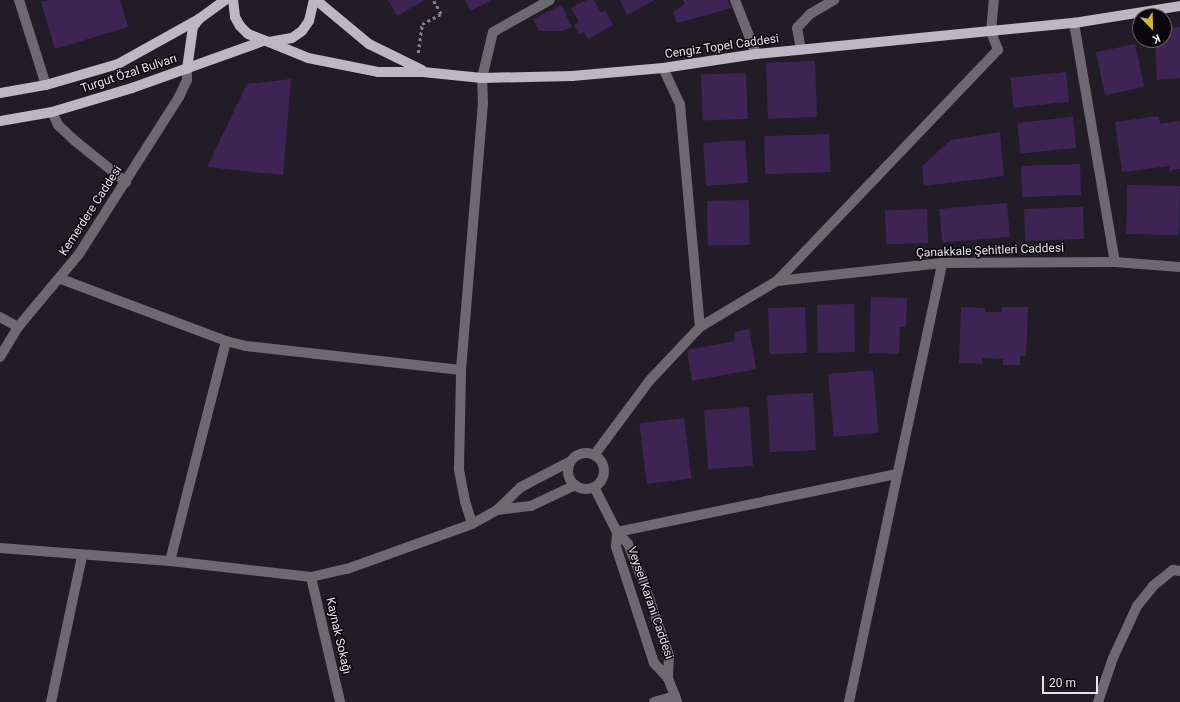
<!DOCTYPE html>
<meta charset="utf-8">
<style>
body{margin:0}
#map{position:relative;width:1180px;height:702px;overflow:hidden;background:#211c26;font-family:Roboto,sans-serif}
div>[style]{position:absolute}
.building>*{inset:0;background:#3e2454;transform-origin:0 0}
.path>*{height:2.5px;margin-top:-1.25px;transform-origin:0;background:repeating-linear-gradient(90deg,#88848c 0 3px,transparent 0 6px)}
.minor>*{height:10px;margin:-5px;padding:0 5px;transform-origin:5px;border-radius:5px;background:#6c6a6f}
.minor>.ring{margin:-5px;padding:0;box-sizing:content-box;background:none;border:10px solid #6c6a6f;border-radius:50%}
.major>*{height:10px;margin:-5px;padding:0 5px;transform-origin:5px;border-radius:5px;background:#bcb7c2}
span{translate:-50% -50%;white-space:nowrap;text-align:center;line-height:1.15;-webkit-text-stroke:3px #09070c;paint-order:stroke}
.street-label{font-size:12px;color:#e7e4eb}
.north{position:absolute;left:1132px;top:8px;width:40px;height:40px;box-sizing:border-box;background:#09070c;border:1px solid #625f65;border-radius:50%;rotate:157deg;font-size:11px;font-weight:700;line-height:16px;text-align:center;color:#e7e4eb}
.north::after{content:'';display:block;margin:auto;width:14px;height:18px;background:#d2b736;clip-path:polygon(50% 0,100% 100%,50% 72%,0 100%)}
.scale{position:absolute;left:1042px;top:676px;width:56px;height:18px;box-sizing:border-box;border:2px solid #e7e4eb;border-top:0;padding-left:5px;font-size:12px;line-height:14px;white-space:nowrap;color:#e7e4eb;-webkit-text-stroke:3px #09070c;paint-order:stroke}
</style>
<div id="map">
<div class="building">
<div style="clip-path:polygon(48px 0,120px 0,128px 27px,55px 49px,41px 2px)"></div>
<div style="clip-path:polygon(388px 0,424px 0,397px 16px)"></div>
<div style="clip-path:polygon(465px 0,491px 0,471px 11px)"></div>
<div style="clip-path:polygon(587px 0,594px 0,601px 13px,605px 10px,613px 25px,588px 39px,584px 32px,579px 35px,574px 25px,579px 22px,571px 8px)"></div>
<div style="clip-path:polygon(620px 0,655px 0,627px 15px)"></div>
<div style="clip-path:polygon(683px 0,727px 0,732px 8px,677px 23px,673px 12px,685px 4px)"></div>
<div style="clip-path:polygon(561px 5px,572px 27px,562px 31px,539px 31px,533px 19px)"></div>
<div style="clip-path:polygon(1180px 27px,1180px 78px,1157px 80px,1155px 40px,1164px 40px,1164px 28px)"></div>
<div style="left:1135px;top:44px;width:44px;height:40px;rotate:78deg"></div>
<div style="left:815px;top:61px;width:56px;height:49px;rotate:88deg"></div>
<div style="left:1066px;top:72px;width:30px;height:56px;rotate:84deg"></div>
<div style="left:746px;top:73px;width:46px;height:45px;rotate:88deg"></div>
<div style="clip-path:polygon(291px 79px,283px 175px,207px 167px,247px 84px)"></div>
<div style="clip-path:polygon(1159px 116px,1160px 124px,1180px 121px,1180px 169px,1169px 171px,1169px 166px,1122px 172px,1115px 122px)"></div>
<div style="left:1073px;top:117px;width:31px;height:56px;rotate:84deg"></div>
<div style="clip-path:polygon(1000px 132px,1004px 176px,924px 186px,922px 166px,951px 140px)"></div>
<div style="left:829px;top:134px;width:38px;height:65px;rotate:88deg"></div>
<div style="left:745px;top:140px;width:43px;height:42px;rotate:86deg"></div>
<div style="left:1080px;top:164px;width:31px;height:59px;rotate:88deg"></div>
<div style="left:1127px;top:185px;width:53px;height:49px;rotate:1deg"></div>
<div style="left:749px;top:200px;width:45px;height:42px;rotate:89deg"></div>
<div style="left:1007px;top:203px;width:34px;height:68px;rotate:85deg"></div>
<div style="left:1083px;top:207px;width:32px;height:59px;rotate:88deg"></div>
<div style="left:927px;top:209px;width:34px;height:42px;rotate:88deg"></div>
<div style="clip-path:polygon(871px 297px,907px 298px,906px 327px,900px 327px,899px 354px,869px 353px)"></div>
<div style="left:854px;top:304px;width:48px;height:37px;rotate:89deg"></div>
<div style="left:805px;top:307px;width:46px;height:37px;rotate:88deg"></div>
<div style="clip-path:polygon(961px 307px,985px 308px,985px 312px,1002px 312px,1002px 307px,1028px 307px,1026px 356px,1020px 356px,1020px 365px,1003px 365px,1003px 359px,982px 358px,982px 364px,959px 363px)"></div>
<div style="clip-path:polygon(749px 329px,756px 369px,692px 381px,687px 350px,735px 341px,734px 332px)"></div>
<div style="left:873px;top:370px;width:63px;height:45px;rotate:85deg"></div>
<div style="left:813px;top:393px;width:57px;height:46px;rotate:87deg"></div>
<div style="left:749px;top:407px;width:59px;height:45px;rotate:86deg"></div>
<div style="left:684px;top:418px;width:61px;height:45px;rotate:83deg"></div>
</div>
<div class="path">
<div style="left:418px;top:53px;width:29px;rotate:-82deg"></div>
<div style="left:422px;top:24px;width:21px;rotate:-28deg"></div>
<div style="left:441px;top:14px;width:16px;rotate:-120deg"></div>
</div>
<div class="minor">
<div style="left:19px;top:0;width:89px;rotate:72.4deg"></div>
<div style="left:735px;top:0;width:58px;rotate:68.7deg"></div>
<div style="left:1074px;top:23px;width:242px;rotate:80.3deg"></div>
<div style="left:801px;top:50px;width:22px;rotate:-100deg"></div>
<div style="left:797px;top:28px;width:19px;rotate:-47deg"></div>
<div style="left:810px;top:14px;width:28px;rotate:-30deg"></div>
<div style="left:663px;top:68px;width:40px;rotate:65deg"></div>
<div style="left:680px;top:104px;width:224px;rotate:84.9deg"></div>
<div style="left:52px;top:112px;width:14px;rotate:65deg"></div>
<div style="left:58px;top:125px;width:22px;rotate:43deg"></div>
<div style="left:74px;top:140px;width:67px;rotate:38.9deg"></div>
<div style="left:61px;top:279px;width:176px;rotate:20.6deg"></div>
<div style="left:226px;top:341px;width:21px;rotate:14deg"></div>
<div style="left:246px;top:346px;width:216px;rotate:6.4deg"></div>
<div style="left:777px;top:281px;width:166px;rotate:-6.2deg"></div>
<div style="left:942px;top:263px;width:173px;rotate:-0.3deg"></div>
<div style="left:1115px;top:262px;width:65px;rotate:4.4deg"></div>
<div style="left:0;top:317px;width:21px;rotate:29deg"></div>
<div style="left:0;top:357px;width:35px;rotate:-59deg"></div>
<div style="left:18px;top:327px;width:95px;rotate:-50.1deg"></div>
<div style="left:79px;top:254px;width:186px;rotate:-57.5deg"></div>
<div style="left:179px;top:97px;width:19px;rotate:-65deg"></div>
<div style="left:187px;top:80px;width:11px;rotate:-90deg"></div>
<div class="ring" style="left:568px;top:453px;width:26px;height:26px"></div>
<div style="left:595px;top:454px;width:92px;rotate:-53.4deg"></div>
<div style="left:650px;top:380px;width:73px;rotate:-46.7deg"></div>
<div style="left:700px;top:327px;width:90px;rotate:-30.9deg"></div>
<div style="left:777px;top:281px;width:320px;rotate:-46.3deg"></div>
<div style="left:998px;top:50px;width:19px;rotate:-111deg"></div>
<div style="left:991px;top:32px;width:32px;rotate:-85deg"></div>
<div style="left:594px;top:487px;width:51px;rotate:62.9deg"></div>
<div style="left:617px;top:532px;width:16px;rotate:47deg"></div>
<div style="left:628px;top:544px;width:37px;rotate:68deg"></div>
<div style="left:642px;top:578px;width:83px;rotate:70.9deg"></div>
<div style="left:669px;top:656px;width:22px;rotate:93deg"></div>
<div style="left:668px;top:678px;width:21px;rotate:-133deg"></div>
<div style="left:654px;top:663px;width:122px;rotate:-108.1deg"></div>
<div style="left:616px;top:547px;width:15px;rotate:-86deg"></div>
<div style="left:497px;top:510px;width:34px;rotate:-7deg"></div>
<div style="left:531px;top:506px;width:49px;rotate:-25.5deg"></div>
<div style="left:472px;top:524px;width:24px;rotate:-107deg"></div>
<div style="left:465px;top:501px;width:33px;rotate:-101deg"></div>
<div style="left:459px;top:469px;width:99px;rotate:-88.8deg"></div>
<div style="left:461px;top:370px;width:267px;rotate:-85.3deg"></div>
<div style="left:483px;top:104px;width:26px;rotate:-92deg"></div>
<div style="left:482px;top:78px;width:47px;rotate:-76.6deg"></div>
<div style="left:493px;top:32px;width:65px;rotate:-29.3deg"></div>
<div style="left:617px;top:532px;width:285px;rotate:-11.7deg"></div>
<div style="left:0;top:548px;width:170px;rotate:4.4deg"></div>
<div style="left:170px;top:561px;width:142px;rotate:6.5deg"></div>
<div style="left:311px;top:577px;width:37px;rotate:-13deg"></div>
<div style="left:347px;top:569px;width:133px;rotate:-19.8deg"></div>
<div style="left:472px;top:524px;width:29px;rotate:-29deg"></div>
<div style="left:497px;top:510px;width:33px;rotate:-44deg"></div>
<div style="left:521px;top:487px;width:56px;rotate:-27.5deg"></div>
<div style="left:170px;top:561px;width:227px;rotate:-75.7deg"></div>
<div style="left:311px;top:577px;width:128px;rotate:76.9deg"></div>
<div style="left:668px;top:678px;width:26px;rotate:69deg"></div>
<div style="left:51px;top:702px;width:149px;rotate:-78deg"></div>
<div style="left:654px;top:702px;width:22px;rotate:-16deg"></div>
<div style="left:849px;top:702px;width:449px;rotate:-78deg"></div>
<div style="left:1098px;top:702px;width:46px;rotate:-71.2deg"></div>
<div style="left:1113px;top:658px;width:57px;rotate:-65.2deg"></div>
<div style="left:1137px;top:606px;width:26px;rotate:-51deg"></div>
<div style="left:1153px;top:586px;width:26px;rotate:-39deg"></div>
<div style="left:1173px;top:570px;width:7px;rotate:8deg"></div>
</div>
<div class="major">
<div style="left:233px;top:0;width:17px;rotate:83deg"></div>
<div style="left:235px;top:17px;width:10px;rotate:61deg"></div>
<div style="left:240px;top:26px;width:11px;rotate:45deg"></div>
<div style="left:248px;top:34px;width:22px;rotate:21deg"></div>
<div style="left:269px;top:42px;width:23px;rotate:-10deg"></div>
<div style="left:292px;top:38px;width:12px;rotate:-35deg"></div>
<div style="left:302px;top:31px;width:12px;rotate:-55deg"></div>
<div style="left:309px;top:21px;width:22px;rotate:-77deg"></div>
<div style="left:316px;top:0;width:69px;rotate:39.7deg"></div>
<div style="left:369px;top:44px;width:59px;rotate:26.1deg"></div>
<div style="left:269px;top:42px;width:42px;rotate:22.3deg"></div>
<div style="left:308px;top:58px;width:71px;rotate:11.3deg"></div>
<div style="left:378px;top:72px;width:45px"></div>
<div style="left:423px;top:72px;width:59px;rotate:5.8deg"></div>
<div style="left:482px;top:78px;width:90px;rotate:-1.3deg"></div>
<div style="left:572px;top:76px;width:91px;rotate:-5deg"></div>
<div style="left:663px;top:68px;width:94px;rotate:-8.6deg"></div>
<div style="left:756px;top:54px;width:320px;rotate:-5.6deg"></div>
<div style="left:1074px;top:23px;width:107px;rotate:-9.1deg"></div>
<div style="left:187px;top:69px;width:42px;rotate:-81.9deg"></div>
<div style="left:193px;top:27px;width:10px;rotate:-53deg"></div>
<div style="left:199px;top:19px;width:32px;rotate:-36deg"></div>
<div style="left:0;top:93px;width:47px;rotate:-9.9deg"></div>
<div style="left:46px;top:85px;width:75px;rotate:-16.3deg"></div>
<div style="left:118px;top:64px;width:93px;rotate:-29.1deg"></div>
<div style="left:0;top:121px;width:53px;rotate:-9.8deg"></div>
<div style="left:52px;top:112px;width:84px;rotate:-16.7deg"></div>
<div style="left:132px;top:88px;width:139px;rotate:-19.7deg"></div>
</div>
<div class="street-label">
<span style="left:722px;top:47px;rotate:-8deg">Cengiz Topel Caddesi</span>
<span style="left:129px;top:74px;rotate:-18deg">Turgut Özal Bulvarı</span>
<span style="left:91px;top:211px;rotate:-57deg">Kemerdere Caddesi</span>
<span style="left:990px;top:251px;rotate:-2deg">Çanakkale Şehitleri Caddesi</span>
<span style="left:650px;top:603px;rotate:71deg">Veysel Karani Caddesi</span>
<span style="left:338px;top:636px;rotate:77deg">Kaynak Sokağı</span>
</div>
<div class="north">K</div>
<div class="scale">20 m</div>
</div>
